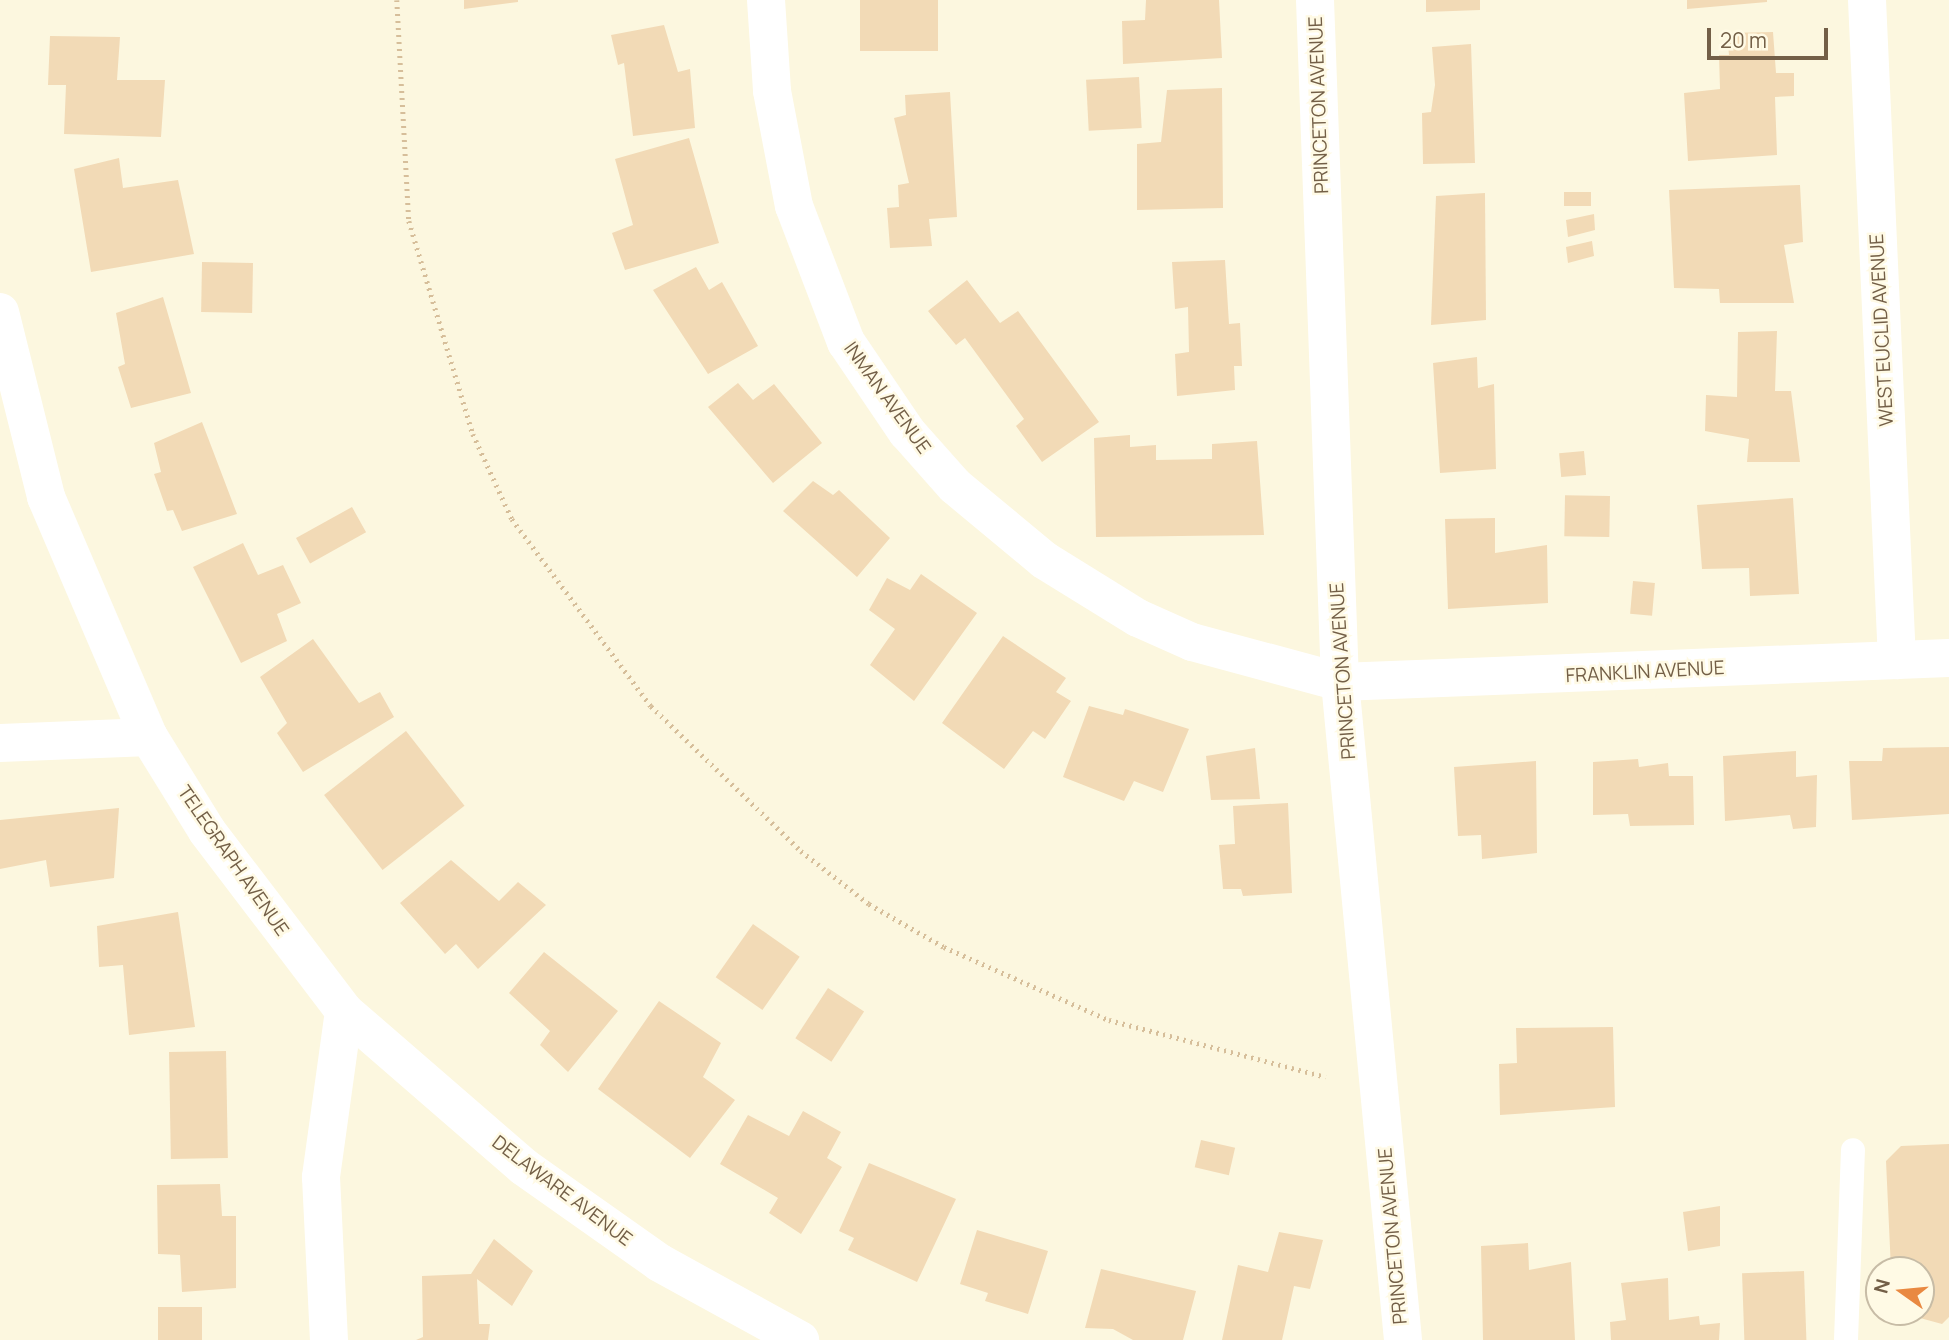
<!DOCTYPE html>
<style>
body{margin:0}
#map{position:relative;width:1949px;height:1340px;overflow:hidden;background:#fcf7df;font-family:Manrope,sans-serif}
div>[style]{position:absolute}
.building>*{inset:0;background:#f2dab6;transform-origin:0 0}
.path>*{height:4.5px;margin-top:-2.25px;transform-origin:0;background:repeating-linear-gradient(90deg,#d6be9a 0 2px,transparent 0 7px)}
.lane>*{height:24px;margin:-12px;padding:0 12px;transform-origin:12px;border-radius:12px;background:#fff}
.street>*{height:38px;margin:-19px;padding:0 19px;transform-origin:19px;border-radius:19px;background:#fff}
span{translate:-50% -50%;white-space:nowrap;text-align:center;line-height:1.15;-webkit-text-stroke:5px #fffae5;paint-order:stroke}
.street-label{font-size:19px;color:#735f47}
.north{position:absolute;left:1865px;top:1256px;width:70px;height:70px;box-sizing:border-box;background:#fffae5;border:2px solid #c7bca6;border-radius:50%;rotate:285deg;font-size:19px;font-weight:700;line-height:28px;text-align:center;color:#735f47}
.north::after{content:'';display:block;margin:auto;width:24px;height:32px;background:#e98941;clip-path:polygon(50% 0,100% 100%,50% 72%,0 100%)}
.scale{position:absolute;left:1707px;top:28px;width:121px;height:32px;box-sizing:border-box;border:4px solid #735f47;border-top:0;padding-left:9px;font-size:21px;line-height:24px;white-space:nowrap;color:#735f47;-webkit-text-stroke:5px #fffae5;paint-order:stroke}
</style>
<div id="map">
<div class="building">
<div style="clip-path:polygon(464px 0,518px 0,518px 2px,464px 9px)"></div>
<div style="left:860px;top:0;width:78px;height:51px"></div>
<div style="clip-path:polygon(1146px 0,1219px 0,1222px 58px,1123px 64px,1122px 21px,1145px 20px)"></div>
<div style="clip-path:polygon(1426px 0,1480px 0,1480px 10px,1426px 12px)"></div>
<div style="clip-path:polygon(1687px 0,1767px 0,1767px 2px,1687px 9px)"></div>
<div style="clip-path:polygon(664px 25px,678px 72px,690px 69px,695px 128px,633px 136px,624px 63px,618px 65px,611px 35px)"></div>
<div style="clip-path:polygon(1773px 32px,1776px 73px,1794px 73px,1794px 96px,1775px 97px,1777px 155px,1688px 161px,1684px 93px,1720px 89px,1719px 55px,1729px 55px,1727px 33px)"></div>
<div style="clip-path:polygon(50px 36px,120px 37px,117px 80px,165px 80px,161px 137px,64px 134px,66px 85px,48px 85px)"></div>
<div style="clip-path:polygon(1471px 44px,1475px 163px,1423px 164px,1422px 113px,1431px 112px,1435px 85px,1432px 47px)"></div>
<div style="left:1139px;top:77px;width:51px;height:53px;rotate:87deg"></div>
<div style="clip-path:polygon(1222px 88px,1223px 208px,1137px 210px,1137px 144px,1161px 142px,1167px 90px)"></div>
<div style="clip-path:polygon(950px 92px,957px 217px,929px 219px,932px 246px,890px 248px,887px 208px,899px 207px,898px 185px,909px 183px,894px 118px,906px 115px,905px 95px)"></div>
<div style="clip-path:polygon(689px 138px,719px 243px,625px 270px,612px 233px,633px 225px,615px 159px)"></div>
<div style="clip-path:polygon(119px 158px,123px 188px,178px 180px,194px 254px,91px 272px,74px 169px)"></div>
<div style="clip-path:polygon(1800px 185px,1803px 242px,1784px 245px,1794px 303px,1720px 303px,1719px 289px,1674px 288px,1669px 190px)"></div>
<div style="left:1591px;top:192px;width:14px;height:27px;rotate:90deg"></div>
<div style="clip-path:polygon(1485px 193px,1486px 320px,1431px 325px,1436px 196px)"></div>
<div style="clip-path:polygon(1594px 214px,1595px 230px,1568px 237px,1566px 220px)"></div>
<div style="clip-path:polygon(1592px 241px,1594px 256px,1568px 263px,1566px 247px)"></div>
<div style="clip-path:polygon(1225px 260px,1229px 324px,1240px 323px,1242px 366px,1234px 366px,1235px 390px,1177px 396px,1175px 354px,1189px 352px,1188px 307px,1175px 309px,1172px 262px)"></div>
<div style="left:253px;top:263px;width:50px;height:51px;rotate:91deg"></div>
<div style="clip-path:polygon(696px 267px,709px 290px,722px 282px,758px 346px,708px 374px,653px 290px)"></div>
<div style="clip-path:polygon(967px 280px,1000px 323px,1018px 311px,1099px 422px,1042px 462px,1016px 426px,1024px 419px,965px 338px,956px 345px,928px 311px)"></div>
<div style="clip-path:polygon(163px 297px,191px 393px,131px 408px,118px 367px,125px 364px,116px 313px)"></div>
<div style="clip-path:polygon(1777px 331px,1775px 391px,1791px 391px,1800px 462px,1747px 462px,1749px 439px,1705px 431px,1706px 395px,1737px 397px,1738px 332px)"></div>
<div style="clip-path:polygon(1477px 357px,1478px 388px,1494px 384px,1496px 469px,1440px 473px,1433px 363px)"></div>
<div style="clip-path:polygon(738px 383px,753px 400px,774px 384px,822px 443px,773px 483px,708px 407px)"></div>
<div style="clip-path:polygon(202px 422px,237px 514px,182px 531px,173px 510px,167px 511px,154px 474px,161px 472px,154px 443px)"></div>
<div style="clip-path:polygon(1130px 435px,1130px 447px,1156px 445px,1156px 460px,1212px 459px,1212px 444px,1257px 441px,1264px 535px,1096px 537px,1094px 438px)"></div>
<div style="left:1584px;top:451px;width:24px;height:25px;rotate:85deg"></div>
<div style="clip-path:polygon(813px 481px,833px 495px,839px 490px,890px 538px,857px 577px,783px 511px)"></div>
<div style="left:1610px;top:496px;width:41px;height:45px;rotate:91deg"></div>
<div style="clip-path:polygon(1793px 498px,1799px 594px,1750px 596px,1749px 568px,1702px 569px,1697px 505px)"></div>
<div style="left:352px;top:507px;width:29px;height:64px;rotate:61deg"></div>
<div style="clip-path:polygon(1495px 518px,1495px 553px,1547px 545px,1548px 603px,1448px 609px,1445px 519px)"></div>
<div style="clip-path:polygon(243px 543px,258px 575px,283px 565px,301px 603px,277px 614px,287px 641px,241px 663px,193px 567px)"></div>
<div style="clip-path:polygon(921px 574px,977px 613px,914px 701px,870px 665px,895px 629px,869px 610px,887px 578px,910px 590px)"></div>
<div style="left:1633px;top:581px;width:22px;height:33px;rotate:5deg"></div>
<div style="clip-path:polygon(1003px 636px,1066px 678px,1056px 692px,1071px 701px,1045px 739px,1033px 731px,1004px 769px,942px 723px)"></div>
<div style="clip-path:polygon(313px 639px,359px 703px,380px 692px,394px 717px,303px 772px,277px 733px,287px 723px,260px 677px)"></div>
<div style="clip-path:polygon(1089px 706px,1123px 715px,1125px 709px,1189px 729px,1163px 792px,1134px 781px,1124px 801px,1063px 777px)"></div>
<div style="left:406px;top:731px;width:95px;height:104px;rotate:52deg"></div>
<div style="clip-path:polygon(1949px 747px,1949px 814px,1852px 820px,1849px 761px,1882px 761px,1883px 748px)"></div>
<div style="clip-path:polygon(1255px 748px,1260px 799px,1211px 800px,1206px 756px)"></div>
<div style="clip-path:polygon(1796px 751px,1796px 777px,1817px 775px,1816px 827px,1793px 829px,1790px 815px,1725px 821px,1723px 756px)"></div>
<div style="clip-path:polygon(1638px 759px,1639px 767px,1668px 763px,1669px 776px,1693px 776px,1694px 825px,1630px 826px,1628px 814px,1593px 815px,1593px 762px)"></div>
<div style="clip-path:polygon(1536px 761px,1537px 853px,1482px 859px,1481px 835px,1458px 836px,1454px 767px)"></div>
<div style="clip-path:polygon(1288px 803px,1292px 893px,1243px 896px,1241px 889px,1223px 889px,1219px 845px,1235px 844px,1233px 806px)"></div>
<div style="clip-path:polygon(119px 808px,114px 878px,50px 887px,46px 860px,0 869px,0 820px)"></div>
<div style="clip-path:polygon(451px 860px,499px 901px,518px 882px,546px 905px,478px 969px,456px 944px,445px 954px,400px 903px)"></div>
<div style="clip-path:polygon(178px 912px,195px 1027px,129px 1035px,123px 965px,99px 967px,97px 926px)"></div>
<div style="left:753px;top:924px;width:57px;height:65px;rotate:35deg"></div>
<div style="clip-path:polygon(544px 952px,618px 1011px,568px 1072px,540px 1045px,550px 1031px,509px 993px)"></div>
<div style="left:828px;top:988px;width:43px;height:60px;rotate:33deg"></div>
<div style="clip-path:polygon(659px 1001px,721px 1043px,703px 1077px,735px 1100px,690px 1158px,598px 1089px)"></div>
<div style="clip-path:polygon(1613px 1027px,1615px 1107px,1500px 1115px,1499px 1064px,1517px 1063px,1516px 1028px)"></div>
<div style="left:226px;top:1051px;width:107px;height:57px;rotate:89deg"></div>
<div style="clip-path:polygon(803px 1111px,841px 1132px,827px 1158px,842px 1167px,801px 1234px,769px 1213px,778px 1198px,720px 1164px,748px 1115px,789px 1136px)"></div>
<div style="left:1201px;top:1140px;width:35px;height:28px;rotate:13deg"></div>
<div style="clip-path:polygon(1949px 1144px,1949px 1317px,1942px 1324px,1920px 1318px,1890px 1322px,1890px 1312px,1921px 1312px,1921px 1270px,1891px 1270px,1886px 1161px,1901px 1146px)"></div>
<div style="clip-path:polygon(869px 1163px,956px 1199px,917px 1282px,848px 1250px,854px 1238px,839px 1231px)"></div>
<div style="clip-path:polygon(220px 1184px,222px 1216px,236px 1216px,236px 1288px,182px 1292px,180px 1255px,158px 1254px,157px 1185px)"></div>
<div style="clip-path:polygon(1720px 1206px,1720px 1246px,1688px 1251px,1683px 1212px)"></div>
<div style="clip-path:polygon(977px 1230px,1048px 1251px,1028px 1314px,985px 1301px,988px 1293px,960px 1284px)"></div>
<div style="clip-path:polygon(1279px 1232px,1323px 1240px,1310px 1289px,1294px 1286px,1282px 1340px,1222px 1340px,1238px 1265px,1268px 1272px)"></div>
<div style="clip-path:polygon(494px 1239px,533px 1271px,512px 1306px,477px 1279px,479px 1324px,490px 1324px,488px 1340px,416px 1340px,423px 1337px,422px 1276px,471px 1274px)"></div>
<div style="clip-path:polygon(1528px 1243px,1529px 1270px,1571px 1262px,1575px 1340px,1483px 1340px,1481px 1246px)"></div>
<div style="clip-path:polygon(1101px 1269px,1196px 1291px,1183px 1340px,1133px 1340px,1113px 1329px,1085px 1328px)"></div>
<div style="left:1804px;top:1271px;width:69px;height:62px;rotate:88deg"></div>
<div style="clip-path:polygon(1668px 1278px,1669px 1320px,1699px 1316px,1700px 1325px,1720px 1323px,1719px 1340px,1611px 1340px,1610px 1322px,1626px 1320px,1621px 1283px)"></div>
<div style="left:202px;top:1307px;width:33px;height:44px;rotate:90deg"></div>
</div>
<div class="path">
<div style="left:397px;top:0;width:221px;rotate:86.9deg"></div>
<div style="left:409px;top:221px;width:222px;rotate:73.3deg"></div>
<div style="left:473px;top:434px;width:94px;rotate:65.4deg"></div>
<div style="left:512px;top:519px;width:233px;rotate:53.4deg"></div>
<div style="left:651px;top:706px;width:209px;rotate:44deg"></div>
<div style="left:801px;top:851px;width:86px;rotate:37.9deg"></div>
<div style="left:869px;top:904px;width:86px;rotate:29.8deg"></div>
<div style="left:944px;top:947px;width:180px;rotate:23.9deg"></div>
<div style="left:1109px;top:1020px;width:224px;rotate:14.7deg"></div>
</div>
<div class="lane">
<div style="left:1846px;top:1340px;width:190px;rotate:-87.9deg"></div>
</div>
<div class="street">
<div style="left:766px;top:0;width:91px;rotate:86.2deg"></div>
<div style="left:772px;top:91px;width:117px;rotate:79.2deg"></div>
<div style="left:794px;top:206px;width:146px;rotate:69.1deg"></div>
<div style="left:846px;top:342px;width:109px;rotate:55.9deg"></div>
<div style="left:907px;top:432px;width:72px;rotate:48.4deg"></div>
<div style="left:955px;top:486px;width:116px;rotate:39.7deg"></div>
<div style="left:1044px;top:560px;width:110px;rotate:31.7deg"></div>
<div style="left:1138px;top:618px;width:59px;rotate:24deg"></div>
<div style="left:1192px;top:642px;width:153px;rotate:15.1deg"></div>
<div style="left:1340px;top:682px;width:609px;rotate:-2.26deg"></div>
<div style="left:1315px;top:0;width:682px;rotate:87.9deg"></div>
<div style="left:1340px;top:682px;width:661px;rotate:84.53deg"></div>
<div style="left:1867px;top:0;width:661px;rotate:87.4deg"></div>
<div style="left:0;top:312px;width:191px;rotate:76deg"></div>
<div style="left:46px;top:497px;width:261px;rotate:66.8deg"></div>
<div style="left:149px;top:737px;width:110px;rotate:58.3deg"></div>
<div style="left:207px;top:831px;width:226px;rotate:52.7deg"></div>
<div style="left:344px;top:1011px;width:168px;rotate:97.9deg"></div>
<div style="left:321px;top:1177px;width:163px;rotate:87.2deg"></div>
<div style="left:0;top:743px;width:149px;rotate:-2.3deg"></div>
<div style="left:344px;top:1011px;width:238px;rotate:40.9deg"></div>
<div style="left:524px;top:1167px;width:166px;rotate:35.2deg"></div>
<div style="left:660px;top:1263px;width:160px;rotate:28.8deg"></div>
</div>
<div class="street-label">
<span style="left:1319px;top:105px;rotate:-92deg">PRINCETON AVENUE</span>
<span style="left:1882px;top:330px;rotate:-93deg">WEST EUCLID AVENUE</span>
<span style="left:887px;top:398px;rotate:54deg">INMAN AVENUE</span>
<span style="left:1343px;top:671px;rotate:-94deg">PRINCETON AVENUE</span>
<span style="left:1645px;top:672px;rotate:-3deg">FRANKLIN AVENUE</span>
<span style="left:233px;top:861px;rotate:55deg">TELEGRAPH AVENUE</span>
<span style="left:562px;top:1191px;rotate:37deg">DELAWARE AVENUE</span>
<span style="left:1393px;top:1236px;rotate:-95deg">PRINCETON AVENUE</span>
</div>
<div class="north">N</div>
<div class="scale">20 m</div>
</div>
